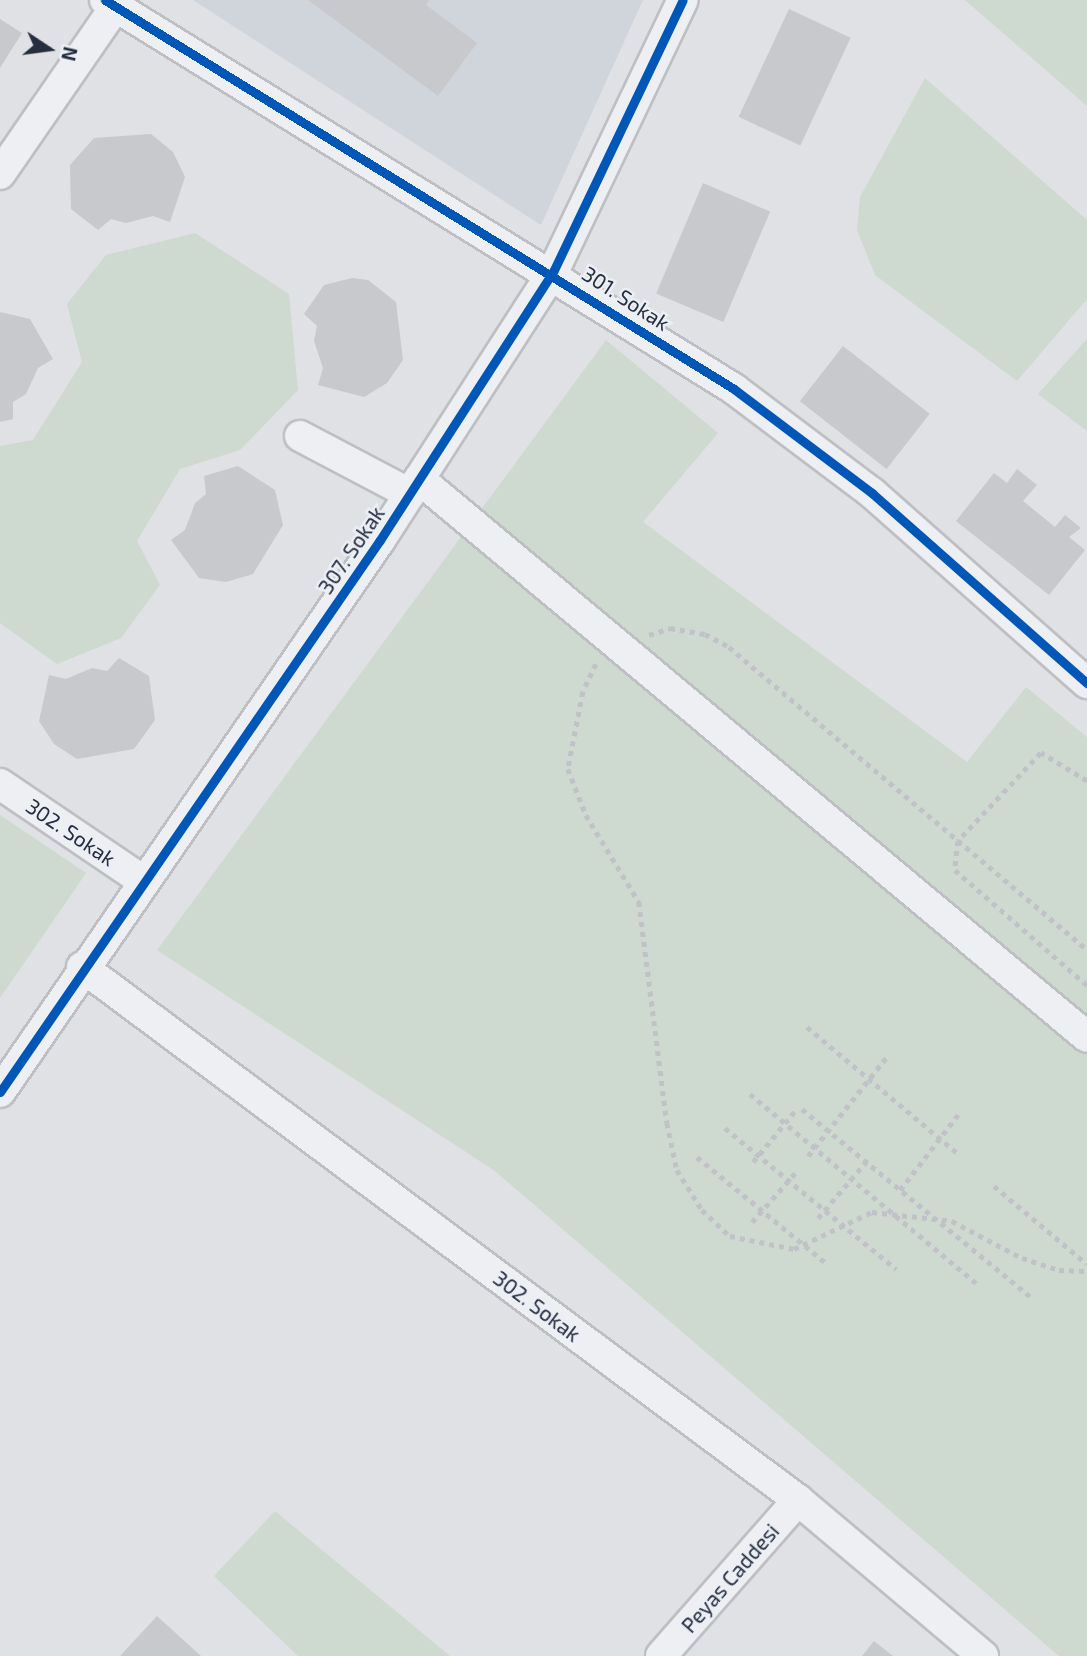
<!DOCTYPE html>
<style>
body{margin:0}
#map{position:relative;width:1087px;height:1656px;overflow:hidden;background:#dfe1e4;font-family:"Exo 2",sans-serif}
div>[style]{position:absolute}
.built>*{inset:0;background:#d0d4db}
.green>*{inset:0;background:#ced9cf}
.building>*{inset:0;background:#c7c9cd;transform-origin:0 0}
.path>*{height:4.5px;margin-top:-2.25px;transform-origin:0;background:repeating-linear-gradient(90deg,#c1c2c8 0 5px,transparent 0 10px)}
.roads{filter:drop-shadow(2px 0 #bdbfc2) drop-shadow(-2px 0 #bdbfc2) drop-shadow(0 2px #bdbfc2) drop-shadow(0 -2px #bdbfc2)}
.minor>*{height:30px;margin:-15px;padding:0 15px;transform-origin:15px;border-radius:15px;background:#eeeff2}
.cycleway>*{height:9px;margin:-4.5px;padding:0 4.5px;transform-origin:4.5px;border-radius:4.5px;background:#0057b8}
span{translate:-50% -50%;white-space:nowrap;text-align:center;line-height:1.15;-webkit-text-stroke:5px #eceff5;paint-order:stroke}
.street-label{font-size:21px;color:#252d3f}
.north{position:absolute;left:14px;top:14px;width:70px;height:70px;-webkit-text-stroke:5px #eceff5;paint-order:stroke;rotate:103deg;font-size:19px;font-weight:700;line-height:28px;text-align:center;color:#252d3f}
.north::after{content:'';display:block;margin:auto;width:24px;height:32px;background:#252d3f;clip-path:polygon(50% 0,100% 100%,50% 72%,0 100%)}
</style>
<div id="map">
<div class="built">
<div style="clip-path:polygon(193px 0,643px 0,541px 225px)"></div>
</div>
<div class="green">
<div style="clip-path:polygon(965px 0,1087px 0,1087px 106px)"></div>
<div style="clip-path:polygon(925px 78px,1087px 220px,1087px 299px,1017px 381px,875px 275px,857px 230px,860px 197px)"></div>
<div style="clip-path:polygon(195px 233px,289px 294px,298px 390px,240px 450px,180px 469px,137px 541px,160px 585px,121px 638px,57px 664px,0 623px,0 446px,33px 440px,82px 362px,67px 304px,106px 255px)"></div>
<div style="clip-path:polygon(1087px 339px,1087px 431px,1038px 394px)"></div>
<div style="clip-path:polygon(606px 340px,718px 433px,643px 522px,967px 762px,1026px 687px,1087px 737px,1087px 1656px,1059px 1656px,495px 1171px,157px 950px)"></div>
<div style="clip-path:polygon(0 815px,86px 873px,0 998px)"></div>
<div style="clip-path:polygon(275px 1511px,450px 1656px,298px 1656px,214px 1576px)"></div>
</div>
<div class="building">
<div style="clip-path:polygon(308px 0,429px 0,426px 5px,477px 43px,438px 96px)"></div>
<div style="left:789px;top:9px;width:68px;height:119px;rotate:25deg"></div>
<div style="clip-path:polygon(0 19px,22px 33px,0 68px)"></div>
<div style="clip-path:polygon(151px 134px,173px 152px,185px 177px,170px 222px,153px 216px,126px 223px,111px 219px,98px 230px,71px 209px,70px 165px,94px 138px)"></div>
<div style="left:703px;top:183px;width:73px;height:120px;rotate:23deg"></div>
<div style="clip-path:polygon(352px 278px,368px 280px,396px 302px,403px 360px,387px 383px,364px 397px,318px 385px,323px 368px,314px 341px,317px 326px,304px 314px,324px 285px)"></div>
<div style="clip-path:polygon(0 312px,30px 319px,53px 359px,38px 368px,26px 394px,13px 402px,13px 419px,0 422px)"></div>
<div style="left:843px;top:346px;width:110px;height:70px;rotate:38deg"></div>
<div style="clip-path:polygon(238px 466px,275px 490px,283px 525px,253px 574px,226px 582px,199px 578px,171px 540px,185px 530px,195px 503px,206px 494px,204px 476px)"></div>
<div style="clip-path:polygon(1017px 469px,1037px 485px,1023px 501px,1055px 527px,1065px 515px,1081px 528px,1069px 537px,1085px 550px,1049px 595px,956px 521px,994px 473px,1007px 483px)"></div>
<div style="clip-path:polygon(119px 658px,149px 676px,155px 720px,134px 749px,77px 759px,54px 744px,39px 721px,49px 675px,66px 679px,92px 668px,107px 671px)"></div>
<div style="clip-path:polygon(157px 1616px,201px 1656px,120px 1656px)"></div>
<div style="clip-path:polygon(874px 1641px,893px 1656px,862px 1656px)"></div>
</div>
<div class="path">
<div style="left:649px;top:635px;width:22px;rotate:-18deg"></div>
<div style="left:670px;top:628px;width:36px;rotate:10deg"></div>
<div style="left:705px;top:634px;width:27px;rotate:28deg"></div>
<div style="left:729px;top:647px;width:468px;rotate:40.2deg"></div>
<div style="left:596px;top:664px;width:31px;rotate:115deg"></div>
<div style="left:583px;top:692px;width:78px;rotate:101deg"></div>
<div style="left:568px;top:769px;width:49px;rotate:68.6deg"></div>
<div style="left:586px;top:815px;width:102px;rotate:58.7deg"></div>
<div style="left:639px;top:902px;width:223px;rotate:82.8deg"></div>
<div style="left:667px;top:1123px;width:48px;rotate:78deg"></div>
<div style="left:677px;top:1170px;width:47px;rotate:58deg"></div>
<div style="left:702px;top:1210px;width:38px;rotate:43deg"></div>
<div style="left:730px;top:1236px;width:65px;rotate:11.5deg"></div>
<div style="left:794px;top:1249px;width:86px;rotate:-25.4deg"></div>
<div style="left:872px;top:1212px;width:81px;rotate:6.4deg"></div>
<div style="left:952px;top:1221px;width:79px;rotate:27.9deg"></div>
<div style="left:1022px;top:1258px;width:39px;rotate:18deg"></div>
<div style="left:1059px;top:1270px;width:28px;rotate:2deg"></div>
<div style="left:1087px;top:781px;width:54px;rotate:-148.7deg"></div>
<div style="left:1041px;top:753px;width:121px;rotate:133.3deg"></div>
<div style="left:958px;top:841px;width:29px;rotate:96deg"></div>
<div style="left:955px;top:870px;width:175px;rotate:41.1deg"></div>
<div style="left:807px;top:1027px;width:196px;rotate:40deg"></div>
<div style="left:750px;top:1094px;width:295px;rotate:39.9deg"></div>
<div style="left:802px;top:1109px;width:298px;rotate:39.4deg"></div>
<div style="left:725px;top:1128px;width:222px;rotate:39.5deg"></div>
<div style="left:808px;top:1156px;width:130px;rotate:-51.5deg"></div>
<div style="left:697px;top:1157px;width:166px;rotate:39.4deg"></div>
<div style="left:753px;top:1162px;width:65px;rotate:-50.6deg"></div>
<div style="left:994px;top:1186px;width:121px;rotate:40deg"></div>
<div style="left:900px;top:1190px;width:98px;rotate:-52.4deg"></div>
<div style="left:818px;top:1218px;width:74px;rotate:-49.4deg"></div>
<div style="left:752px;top:1222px;width:68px;rotate:-48.6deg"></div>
</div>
<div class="roads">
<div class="minor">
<div style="left:105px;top:0;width:740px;rotate:31.73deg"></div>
<div style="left:734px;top:389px;width:173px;rotate:37deg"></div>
<div style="left:872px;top:493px;width:287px;rotate:41.5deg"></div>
<div style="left:0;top:174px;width:211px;rotate:-55.4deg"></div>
<div style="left:300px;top:436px;width:124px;rotate:27.8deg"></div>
<div style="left:419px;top:479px;width:870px;rotate:39.87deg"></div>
<div style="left:0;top:784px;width:171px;rotate:34.1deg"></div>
<div style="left:82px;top:967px;width:893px;rotate:36.66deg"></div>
<div style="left:798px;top:1500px;width:242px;rotate:40.1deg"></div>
<div style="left:0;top:1092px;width:670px;rotate:-55.46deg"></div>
<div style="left:380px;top:540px;width:319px;rotate:-57.2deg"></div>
<div style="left:553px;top:272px;width:301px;rotate:-64.5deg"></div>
<div style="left:661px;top:1656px;width:208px;rotate:-48.7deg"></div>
</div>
</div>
<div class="cycleway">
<div style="left:105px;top:0;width:740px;rotate:31.73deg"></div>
<div style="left:734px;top:389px;width:173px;rotate:37deg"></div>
<div style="left:872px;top:493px;width:287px;rotate:41.5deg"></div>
<div style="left:0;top:1092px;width:670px;rotate:-55.46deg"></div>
<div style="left:380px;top:540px;width:319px;rotate:-57.2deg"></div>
<div style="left:553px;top:272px;width:301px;rotate:-64.5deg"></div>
</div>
<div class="street-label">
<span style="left:626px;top:298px;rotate:33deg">301. Sokak</span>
<span style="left:351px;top:550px;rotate:-56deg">307. Sokak</span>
<span style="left:71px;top:832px;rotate:34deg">302. Sokak</span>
<span style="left:537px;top:1306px;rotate:37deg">302. Sokak</span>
<span style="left:730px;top:1578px;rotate:-49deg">Peyas Caddesi</span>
</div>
<div class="north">N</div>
</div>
